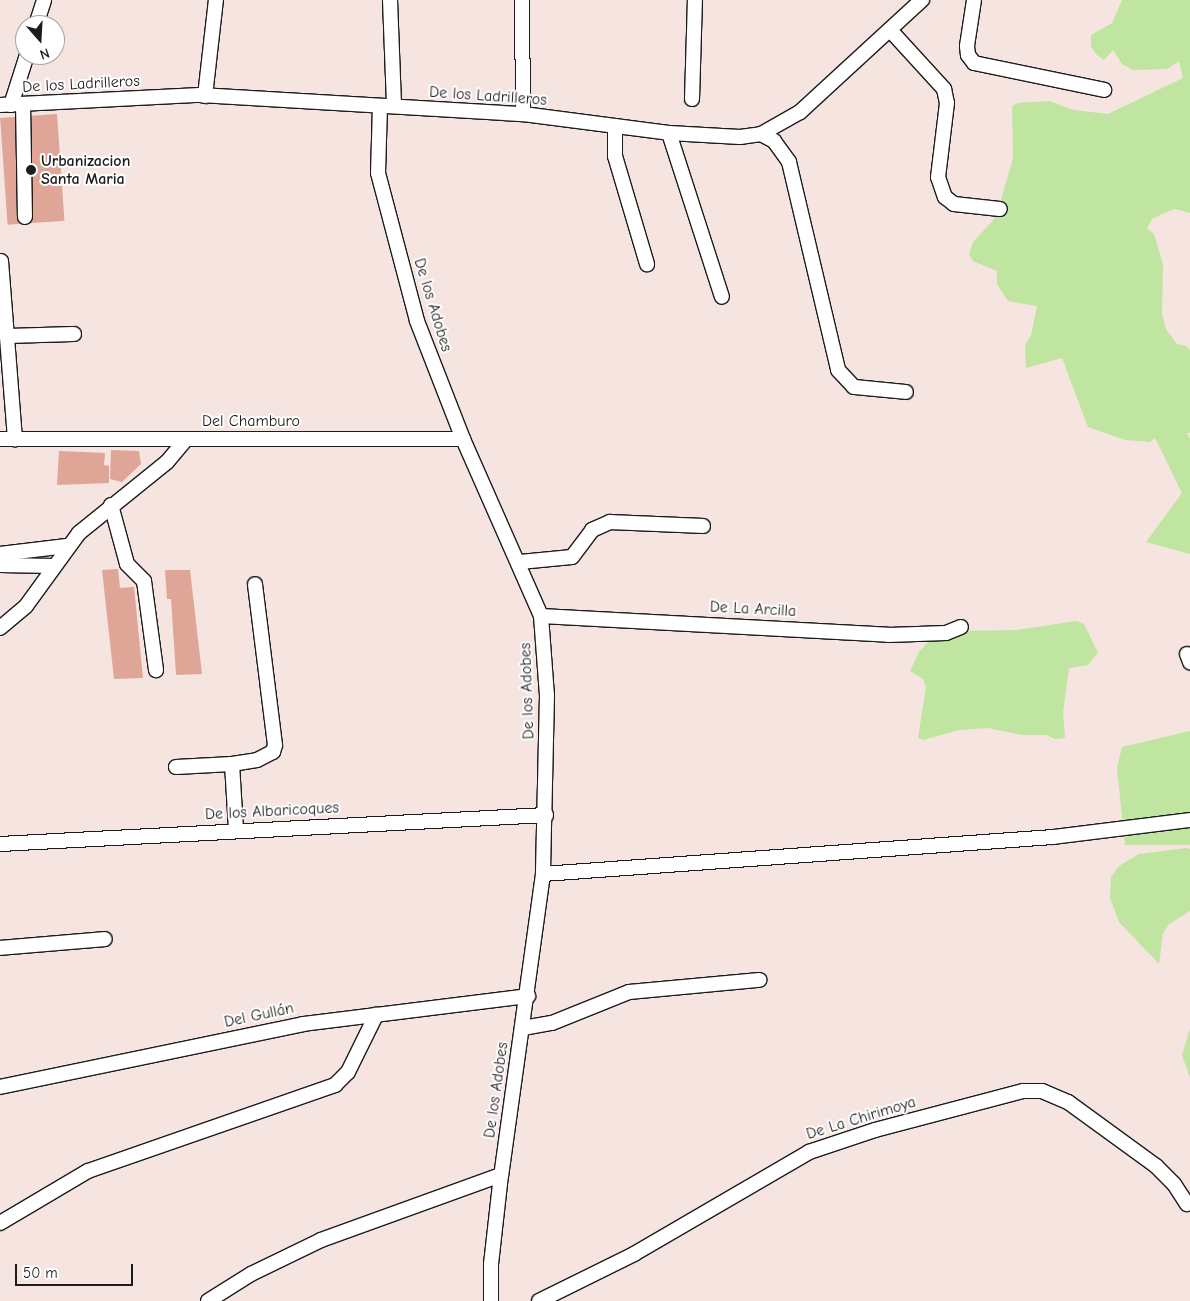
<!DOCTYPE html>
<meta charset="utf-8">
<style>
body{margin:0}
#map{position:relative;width:1190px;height:1301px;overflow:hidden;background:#f5e4e0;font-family:"Comic Neue",sans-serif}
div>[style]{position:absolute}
.green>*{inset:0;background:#bfe5a0}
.building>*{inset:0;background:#dfa698;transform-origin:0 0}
.roads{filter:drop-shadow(1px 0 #1c1c1c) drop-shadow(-1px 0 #1c1c1c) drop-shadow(0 1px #1c1c1c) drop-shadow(0 -1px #1c1c1c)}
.street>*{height:14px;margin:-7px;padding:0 7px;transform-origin:7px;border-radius:7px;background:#fff}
.dots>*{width:14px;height:14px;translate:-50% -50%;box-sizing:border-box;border:2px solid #fff;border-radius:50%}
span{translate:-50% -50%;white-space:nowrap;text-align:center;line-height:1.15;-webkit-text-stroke:4px #fff;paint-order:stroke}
.street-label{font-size:16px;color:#1c1c1c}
.poi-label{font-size:16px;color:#1c1c1c;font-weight:700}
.left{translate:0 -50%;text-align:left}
.north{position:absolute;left:15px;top:15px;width:50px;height:50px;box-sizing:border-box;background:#fff;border:1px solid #a4a4a4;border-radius:50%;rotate:161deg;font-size:14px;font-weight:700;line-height:20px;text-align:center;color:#1c1c1c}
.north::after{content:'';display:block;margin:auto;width:18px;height:22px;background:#1c1c1c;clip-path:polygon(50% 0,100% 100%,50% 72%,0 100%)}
.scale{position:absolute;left:15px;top:1264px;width:118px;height:22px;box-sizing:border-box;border:2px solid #1c1c1c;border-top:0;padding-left:6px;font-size:15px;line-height:18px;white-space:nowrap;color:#1c1c1c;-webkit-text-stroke:4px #fff;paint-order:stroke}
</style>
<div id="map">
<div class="green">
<div style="clip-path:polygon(1122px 0,1190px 0,1190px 213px,1175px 209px,1162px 214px,1152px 219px,1147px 228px,1154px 234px,1163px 265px,1162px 314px,1166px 329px,1177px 344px,1186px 346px,1190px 351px,1190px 433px,1187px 433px,1190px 439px,1190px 554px,1146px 542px,1182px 493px,1155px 438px,1150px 442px,1125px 440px,1088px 427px,1062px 358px,1026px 368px,1025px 345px,1031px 336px,1037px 306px,1008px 301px,997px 284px,997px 271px,973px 261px,969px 254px,973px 242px,996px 217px,1013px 158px,1012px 106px,1018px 103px,1049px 101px,1074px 110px,1108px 114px,1183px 78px,1179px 61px,1167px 69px,1133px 70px,1122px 64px,1113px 50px,1104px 60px,1097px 55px,1091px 47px,1091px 35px,1112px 23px)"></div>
<div style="clip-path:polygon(1076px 621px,1084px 624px,1098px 653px,1088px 665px,1069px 668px,1063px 713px,1065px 738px,1055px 739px,1046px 735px,1022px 735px,988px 728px,959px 730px,923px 740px,918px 738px,926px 687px,923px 679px,910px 671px,919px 652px,931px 639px,963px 631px,1017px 630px)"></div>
<div style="clip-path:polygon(1190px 731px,1190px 845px,1125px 845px,1117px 768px,1122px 747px)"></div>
<div style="clip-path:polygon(1186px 848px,1190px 849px,1190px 911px,1169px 924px,1163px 933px,1159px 964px,1119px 922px,1110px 898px,1111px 877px,1119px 866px,1139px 854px)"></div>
<div style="clip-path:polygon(1190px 1028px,1190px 1078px,1182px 1055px)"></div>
</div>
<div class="building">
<div style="left:57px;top:114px;width:107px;height:57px;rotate:86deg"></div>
<div style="clip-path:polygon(111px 450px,139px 451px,141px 464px,122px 482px,110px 479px)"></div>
<div style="clip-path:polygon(59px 451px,105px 453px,104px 465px,109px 466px,109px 483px,57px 485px)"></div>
<div style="clip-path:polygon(118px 569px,120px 588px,134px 587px,143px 678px,114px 679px,102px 570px)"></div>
<div style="clip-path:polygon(165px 570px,190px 570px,202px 674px,176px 675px,171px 599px,167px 599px)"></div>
</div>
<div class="roads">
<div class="street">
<div style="left:390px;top:0;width:106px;rotate:87.8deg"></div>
<div style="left:522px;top:0;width:114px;rotate:89.5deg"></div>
<div style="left:974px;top:0;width:47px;rotate:98.7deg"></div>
<div style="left:967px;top:46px;width:9px;rotate:84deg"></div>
<div style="left:968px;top:55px;width:10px;rotate:53deg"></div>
<div style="left:974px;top:63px;width:133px;rotate:11.7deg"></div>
<div style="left:36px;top:25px;width:26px;rotate:-72deg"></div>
<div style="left:891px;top:31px;width:79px;rotate:47.6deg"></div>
<div style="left:944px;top:89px;width:14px;rotate:78deg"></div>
<div style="left:947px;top:103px;width:75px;rotate:96.9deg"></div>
<div style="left:938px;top:177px;width:21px;rotate:71deg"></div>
<div style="left:945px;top:197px;width:11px;rotate:38deg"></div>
<div style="left:954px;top:204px;width:46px;rotate:6.2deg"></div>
<div style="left:205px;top:96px;width:97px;rotate:-83.5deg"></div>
<div style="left:692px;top:99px;width:99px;rotate:-88.3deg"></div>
<div style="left:23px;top:104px;width:113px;rotate:89deg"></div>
<div style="left:0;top:105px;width:200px;rotate:-2.9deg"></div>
<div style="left:200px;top:95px;width:324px;rotate:3.4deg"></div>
<div style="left:523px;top:114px;width:147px;rotate:7.4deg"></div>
<div style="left:669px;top:133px;width:71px;rotate:3.2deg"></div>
<div style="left:740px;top:137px;width:21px;rotate:-8deg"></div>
<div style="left:761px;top:134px;width:45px;rotate:-29.4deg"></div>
<div style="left:800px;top:112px;width:166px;rotate:-42.6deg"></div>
<div style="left:11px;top:105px;width:52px;rotate:-72.3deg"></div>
<div style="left:380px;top:106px;width:67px;rotate:91.7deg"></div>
<div style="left:378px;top:173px;width:153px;rotate:75.2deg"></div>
<div style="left:417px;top:321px;width:127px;rotate:68.7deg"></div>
<div style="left:463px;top:439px;width:193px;rotate:66.2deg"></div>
<div style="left:541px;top:616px;width:79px;rotate:85.7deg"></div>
<div style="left:547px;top:695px;width:179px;rotate:91.3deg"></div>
<div style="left:543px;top:874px;width:304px;rotate:97.9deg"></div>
<div style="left:501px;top:1175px;width:90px;rotate:96.4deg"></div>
<div style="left:491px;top:1264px;width:37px;rotate:90deg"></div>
<div style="left:615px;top:126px;width:30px;rotate:90deg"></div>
<div style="left:615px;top:156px;width:113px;rotate:73.5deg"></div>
<div style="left:669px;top:133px;width:172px;rotate:72.1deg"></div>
<div style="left:761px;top:134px;width:15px;rotate:28deg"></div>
<div style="left:774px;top:141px;width:26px;rotate:54deg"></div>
<div style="left:789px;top:162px;width:214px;rotate:76.7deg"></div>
<div style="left:838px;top:370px;width:23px;rotate:47deg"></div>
<div style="left:854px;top:387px;width:52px;rotate:5.5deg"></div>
<div style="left:1px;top:261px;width:179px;rotate:85.5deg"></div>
<div style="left:7px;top:336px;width:67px;rotate:-1.7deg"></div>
<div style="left:0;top:439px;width:186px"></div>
<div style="left:111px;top:505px;width:61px;rotate:74.8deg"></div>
<div style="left:127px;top:564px;width:24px;rotate:45deg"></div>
<div style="left:144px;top:581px;width:90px;rotate:82.3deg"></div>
<div style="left:0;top:554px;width:67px;rotate:-6.8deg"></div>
<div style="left:520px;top:562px;width:52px;rotate:-5.5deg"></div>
<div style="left:572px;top:557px;width:34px;rotate:-53deg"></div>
<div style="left:592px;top:530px;width:20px;rotate:-24deg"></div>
<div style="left:610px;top:522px;width:93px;rotate:2.5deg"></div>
<div style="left:0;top:565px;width:54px;rotate:1.1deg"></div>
<div style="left:541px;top:616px;width:348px;rotate:3.1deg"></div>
<div style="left:888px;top:635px;width:58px;rotate:-2deg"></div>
<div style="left:946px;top:633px;width:16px;rotate:-22deg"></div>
<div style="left:0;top:628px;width:34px;rotate:-40deg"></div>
<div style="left:26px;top:606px;width:90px;rotate:-54deg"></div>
<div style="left:79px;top:533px;width:113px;rotate:-38.9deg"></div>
<div style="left:167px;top:462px;width:30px;rotate:-50deg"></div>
<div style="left:186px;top:439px;width:277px"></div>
<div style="left:1187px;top:654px;width:9px;rotate:69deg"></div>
<div style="left:232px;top:764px;width:66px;rotate:86.5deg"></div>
<div style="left:176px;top:767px;width:56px;rotate:-3.1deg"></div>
<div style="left:232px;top:764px;width:25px;rotate:-9deg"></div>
<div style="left:257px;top:760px;width:18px;rotate:-27deg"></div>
<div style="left:273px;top:752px;width:7px;rotate:-74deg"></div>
<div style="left:275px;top:745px;width:162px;rotate:-97.1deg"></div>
<div style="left:0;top:844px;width:547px;rotate:-3.04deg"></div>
<div style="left:543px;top:874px;width:511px;rotate:-4.15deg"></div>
<div style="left:1053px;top:837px;width:138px;rotate:-7.1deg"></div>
<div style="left:0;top:948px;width:105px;rotate:-4.9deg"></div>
<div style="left:523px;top:1028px;width:29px;rotate:-10deg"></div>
<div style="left:552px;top:1023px;width:83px;rotate:-21.9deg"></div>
<div style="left:629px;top:992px;width:131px;rotate:-5.3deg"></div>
<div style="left:0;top:1087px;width:309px;rotate:-11.7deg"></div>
<div style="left:303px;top:1024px;width:227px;rotate:-7.1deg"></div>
<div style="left:0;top:1223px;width:102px;rotate:-30.6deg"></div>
<div style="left:88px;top:1171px;width:262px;rotate:-19.2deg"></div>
<div style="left:335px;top:1085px;width:18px;rotate:-45deg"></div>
<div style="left:348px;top:1072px;width:64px;rotate:-63.8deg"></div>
<div style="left:208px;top:1301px;width:51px;rotate:-32.1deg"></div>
<div style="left:251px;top:1274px;width:78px;rotate:-25.9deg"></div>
<div style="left:321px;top:1240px;width:191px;rotate:-19.9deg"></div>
<div style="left:539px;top:1301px;width:106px;rotate:-26.3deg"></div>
<div style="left:634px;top:1254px;width:203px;rotate:-30.2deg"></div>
<div style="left:809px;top:1152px;width:70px;rotate:-18.4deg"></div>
<div style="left:875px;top:1130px;width:153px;rotate:-14.8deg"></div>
<div style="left:1023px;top:1091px;width:19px"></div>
<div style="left:1042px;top:1091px;width:28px;rotate:23deg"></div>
<div style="left:1068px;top:1102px;width:109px;rotate:36deg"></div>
<div style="left:1156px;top:1166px;width:25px;rotate:45deg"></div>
<div style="left:1174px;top:1184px;width:24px;rotate:57deg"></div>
</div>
</div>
<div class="dots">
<div style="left:31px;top:170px;background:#1c1c1c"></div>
</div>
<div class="street-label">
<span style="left:81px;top:84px;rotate:-3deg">De los Ladrilleros</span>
<span style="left:488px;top:96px;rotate:4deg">De los Ladrilleros</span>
<span style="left:433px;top:305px;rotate:73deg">De los Adobes</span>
<span style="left:251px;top:421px">Del Chamburo</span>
<span style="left:753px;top:609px;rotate:3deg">De La Arcilla</span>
<span style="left:527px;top:691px;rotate:-92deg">De los Adobes</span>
<span style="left:272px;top:811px;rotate:-3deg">De los Albaricoques</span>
<span style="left:259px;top:1015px;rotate:-12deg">Del Gullán</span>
<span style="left:496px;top:1090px;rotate:-82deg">De los Adobes</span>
<span style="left:861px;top:1118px;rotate:-17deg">De La Chirimoya</span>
</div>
<div class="poi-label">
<span class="left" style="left:41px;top:170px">Urbanizacion<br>Santa Maria</span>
</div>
<div class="north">N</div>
<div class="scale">50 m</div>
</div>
